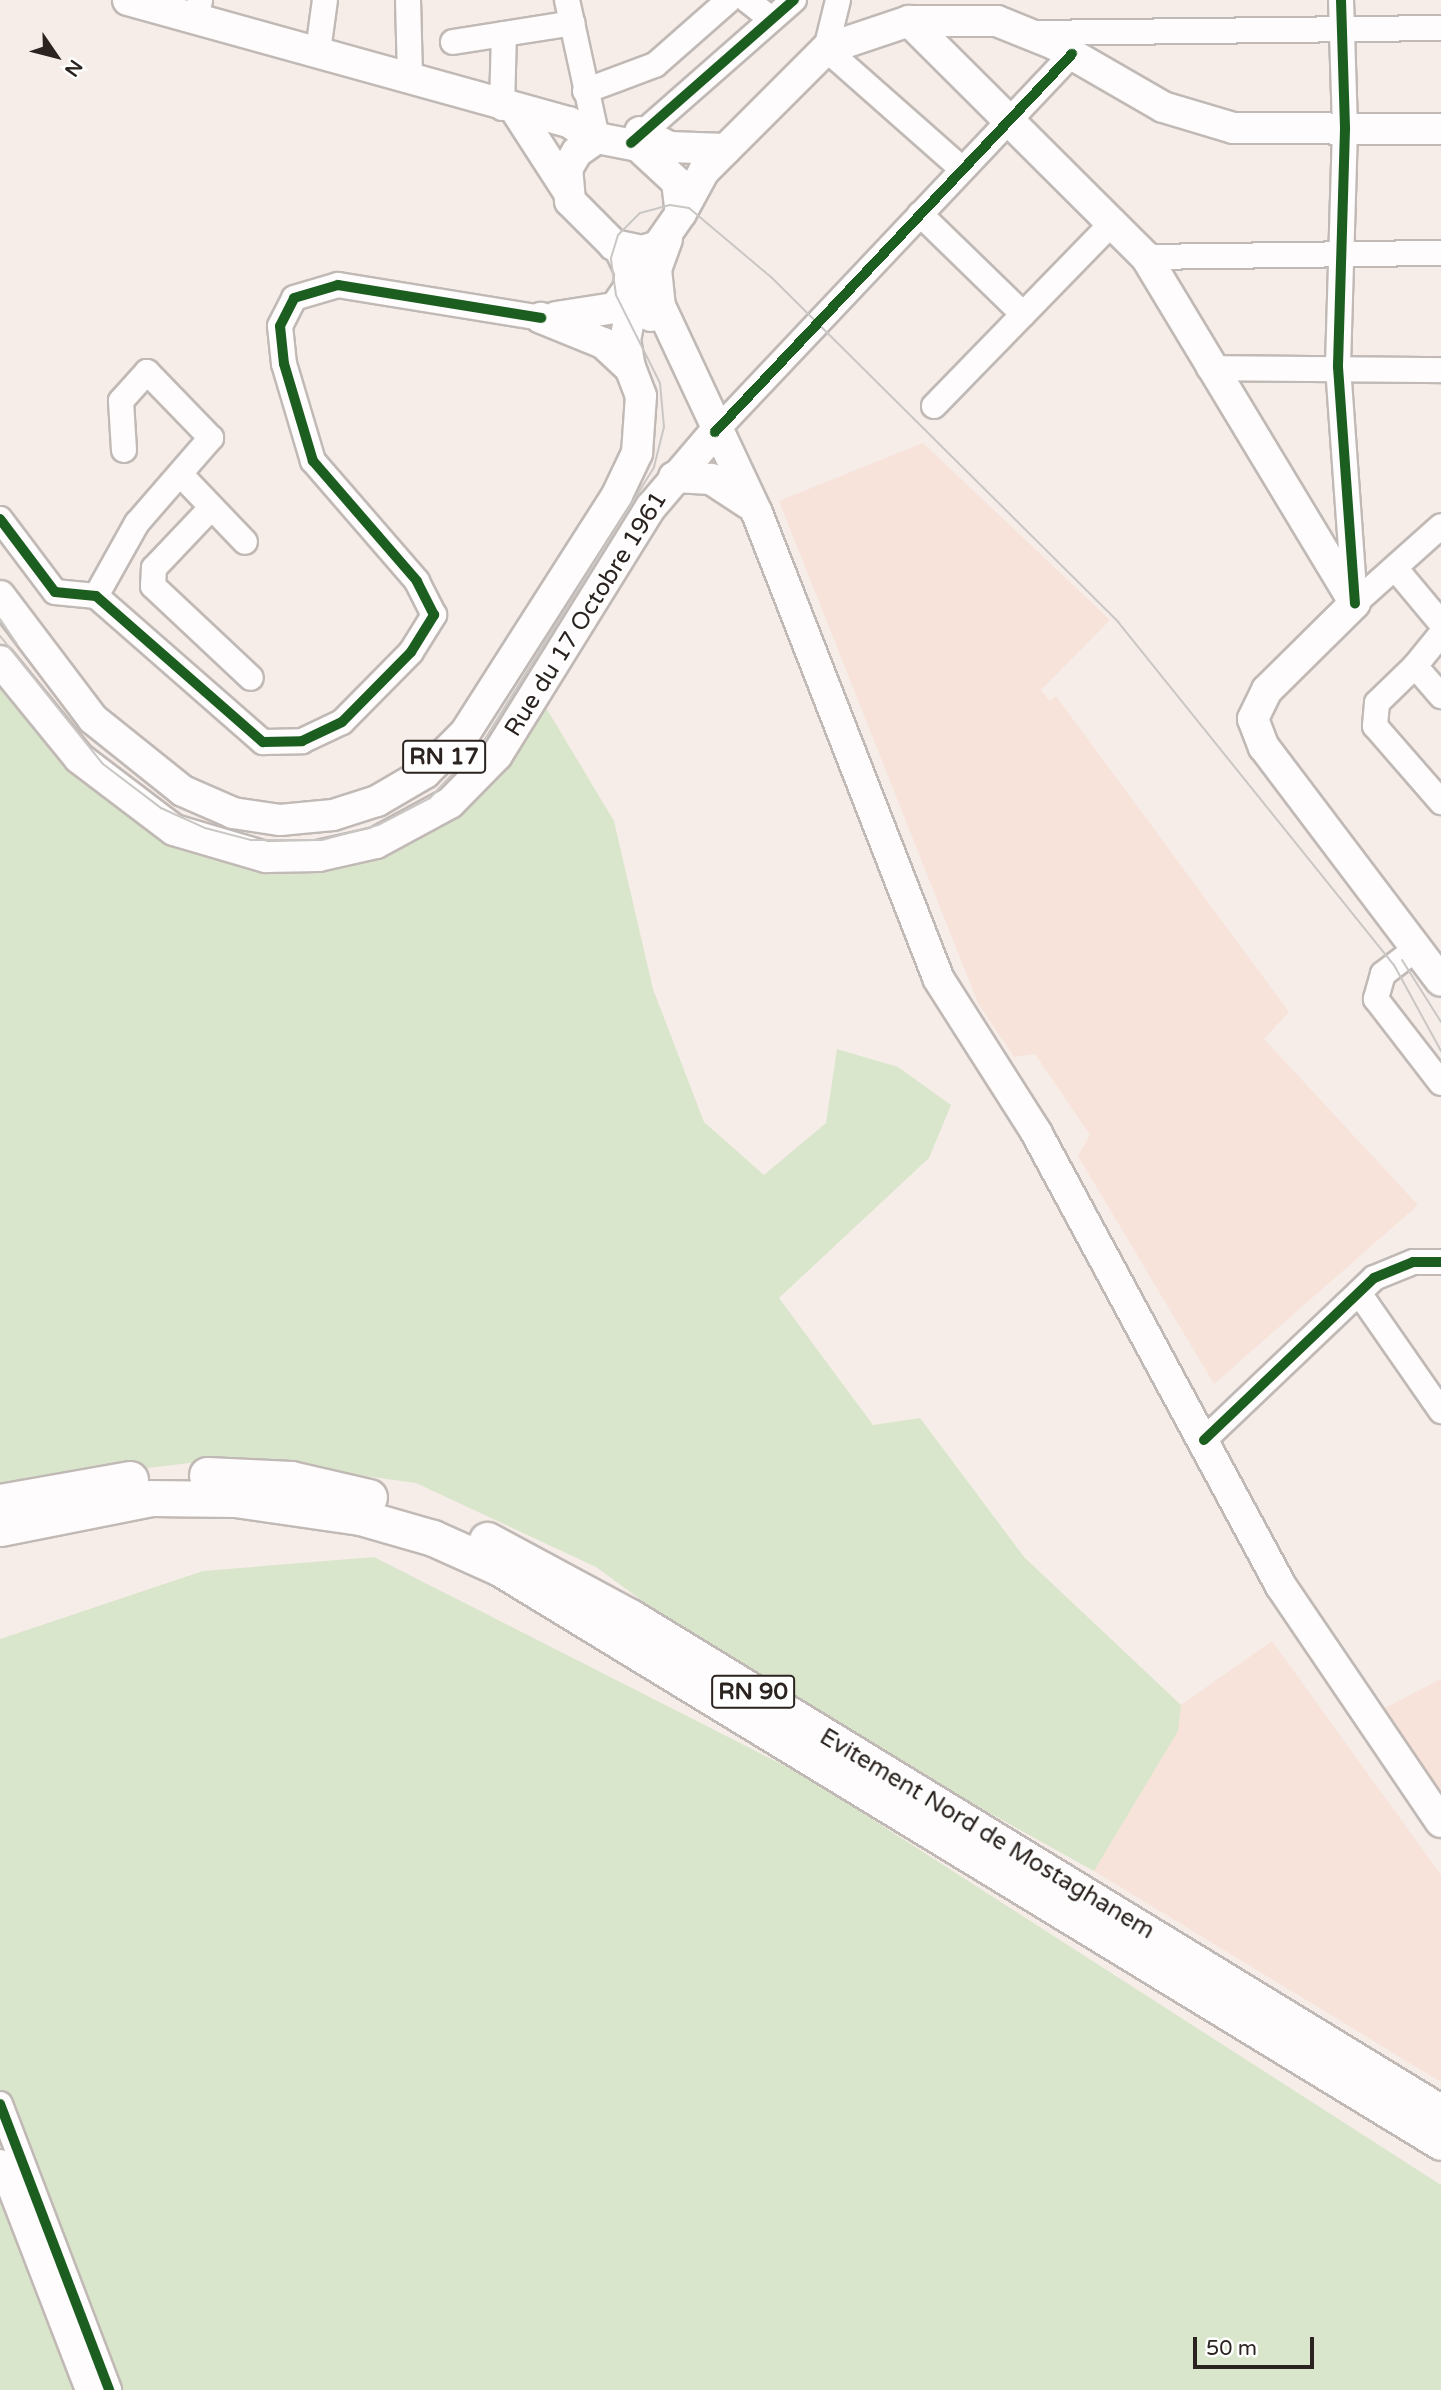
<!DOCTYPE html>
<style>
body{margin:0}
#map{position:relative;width:1441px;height:2390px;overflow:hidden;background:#f6ede9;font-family:"Varela Round",sans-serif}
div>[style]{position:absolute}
.built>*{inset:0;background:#f7e3da}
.green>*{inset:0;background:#dae6cc}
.roads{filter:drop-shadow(2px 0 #c1b9b5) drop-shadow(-2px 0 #c1b9b5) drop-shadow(0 2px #c1b9b5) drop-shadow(0 -2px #c1b9b5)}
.minor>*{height:24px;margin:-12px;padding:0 12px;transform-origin:12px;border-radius:12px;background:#fefcfc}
.major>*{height:30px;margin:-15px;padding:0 15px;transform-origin:15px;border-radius:15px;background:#fefcfc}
.highway>*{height:35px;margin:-17.5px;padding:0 17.5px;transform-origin:17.5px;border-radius:17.5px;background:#fefcfc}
.tram>*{height:2px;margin:-1px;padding:0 1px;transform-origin:1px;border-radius:1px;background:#c9c6c4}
.cycleway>*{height:10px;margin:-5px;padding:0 5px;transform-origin:5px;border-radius:5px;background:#1b5e20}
span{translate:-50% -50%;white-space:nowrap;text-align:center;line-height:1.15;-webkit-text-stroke:5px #fff;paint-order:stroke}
.shield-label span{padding:2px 5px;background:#fff;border:2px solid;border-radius:5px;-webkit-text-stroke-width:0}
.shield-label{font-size:23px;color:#2b231f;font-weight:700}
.street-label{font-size:24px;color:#2b231f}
.north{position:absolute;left:21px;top:21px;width:70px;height:70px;-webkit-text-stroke:5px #fff;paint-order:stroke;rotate:125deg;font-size:19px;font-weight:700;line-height:28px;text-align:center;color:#2b231f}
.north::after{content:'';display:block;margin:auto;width:24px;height:32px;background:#2b231f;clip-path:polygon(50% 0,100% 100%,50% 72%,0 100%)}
.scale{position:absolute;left:1193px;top:2337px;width:121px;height:32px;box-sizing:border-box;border:4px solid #2b231f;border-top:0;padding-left:9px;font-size:21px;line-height:24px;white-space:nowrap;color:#2b231f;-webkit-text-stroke:5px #fff;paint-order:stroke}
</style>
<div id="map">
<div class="built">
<div style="clip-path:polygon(923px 443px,1110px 620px,1041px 690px,1050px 701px,1056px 696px,1289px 1012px,1264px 1039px,1418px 1205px,1214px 1384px,1078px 1156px,1090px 1135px,1035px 1054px,1014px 1057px,978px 1003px,779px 501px)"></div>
<div style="clip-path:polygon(1272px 1641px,1441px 1875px,1441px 2082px,1094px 1871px,1177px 1731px,1181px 1705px)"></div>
<div style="clip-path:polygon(1441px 1679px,1441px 1800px,1377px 1712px)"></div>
</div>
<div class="green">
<div style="clip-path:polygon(0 683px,76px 773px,123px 813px,168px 842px,243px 865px,397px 847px,434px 829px,460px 811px,545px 706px,614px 821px,653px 989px,704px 1122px,764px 1175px,826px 1123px,837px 1049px,898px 1067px,951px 1105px,929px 1158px,779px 1298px,873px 1425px,920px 1418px,1024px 1557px,1181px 1705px,1178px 1731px,1094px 1871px,851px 1736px,679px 1628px,596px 1567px,416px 1483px,231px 1458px,0 1486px)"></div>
<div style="clip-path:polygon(374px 1557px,805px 1776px,1441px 2185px,1441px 2390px,0 2390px,0 1639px,203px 1571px)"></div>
</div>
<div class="roads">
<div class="minor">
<div style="left:408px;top:0;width:76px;rotate:88.5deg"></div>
<div style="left:567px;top:0;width:141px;rotate:77.7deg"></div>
<div style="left:747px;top:0;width:29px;rotate:38deg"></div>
<div style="left:838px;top:0;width:50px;rotate:103.8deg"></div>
<div style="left:826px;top:49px;width:181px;rotate:41.4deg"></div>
<div style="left:1341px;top:0;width:129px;rotate:88.2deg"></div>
<div style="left:1345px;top:129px;width:238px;rotate:91.7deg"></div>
<div style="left:1338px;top:367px;width:237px;rotate:85.9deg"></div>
<div style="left:196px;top:18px;width:18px;rotate:-77deg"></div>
<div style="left:1032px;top:33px;width:409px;rotate:-0.7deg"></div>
<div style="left:453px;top:42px;width:121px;rotate:-9deg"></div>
<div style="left:318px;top:51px;width:51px;rotate:-82.2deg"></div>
<div style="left:585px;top:91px;width:75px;rotate:-20.4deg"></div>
<div style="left:655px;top:65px;width:98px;rotate:-41.3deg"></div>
<div style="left:502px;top:108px;width:74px;rotate:-88.5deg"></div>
<div style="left:631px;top:143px;width:217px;rotate:-41.3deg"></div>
<div style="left:920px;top:214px;width:144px;rotate:44.2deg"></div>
<div style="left:1146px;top:257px;width:295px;rotate:-0.8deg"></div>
<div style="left:1209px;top:368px;width:232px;rotate:0.5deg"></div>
<div style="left:934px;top:406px;width:258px;rotate:-45.8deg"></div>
<div style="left:715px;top:432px;width:520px;rotate:-46.64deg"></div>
<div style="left:182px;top:476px;width:91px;rotate:46.3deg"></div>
<div style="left:211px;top:508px;width:83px;rotate:133.5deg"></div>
<div style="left:154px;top:568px;width:18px;rotate:93deg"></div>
<div style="left:153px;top:586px;width:134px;rotate:43.2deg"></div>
<div style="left:0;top:519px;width:91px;rotate:53deg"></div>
<div style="left:55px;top:592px;width:41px;rotate:5.6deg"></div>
<div style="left:96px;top:596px;width:222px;rotate:41.2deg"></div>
<div style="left:263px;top:742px;width:39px;rotate:-1deg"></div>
<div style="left:302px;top:741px;width:44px;rotate:-25.4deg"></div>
<div style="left:342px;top:722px;width:98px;rotate:-45.4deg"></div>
<div style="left:411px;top:652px;width:44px;rotate:-58.1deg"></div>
<div style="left:434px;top:615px;width:38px;rotate:-117deg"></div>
<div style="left:417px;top:581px;width:159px;rotate:-130.9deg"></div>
<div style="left:313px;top:461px;width:101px;rotate:-106.6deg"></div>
<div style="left:284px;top:364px;width:38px;rotate:-96deg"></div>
<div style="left:280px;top:326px;width:31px;rotate:-63deg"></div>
<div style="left:294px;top:298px;width:46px;rotate:-16.5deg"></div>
<div style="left:338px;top:285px;width:206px;rotate:9.2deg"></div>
<div style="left:1395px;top:568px;width:72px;rotate:50.1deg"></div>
<div style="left:96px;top:596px;width:84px;rotate:-60.7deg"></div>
<div style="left:137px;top:523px;width:113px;rotate:-49deg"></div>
<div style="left:211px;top:438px;width:92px;rotate:-134.1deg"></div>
<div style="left:147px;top:372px;width:39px;rotate:132deg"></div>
<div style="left:121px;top:401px;width:49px;rotate:86.5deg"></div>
<div style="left:1355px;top:603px;width:115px;rotate:-41.8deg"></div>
<div style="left:1441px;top:634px;width:41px;rotate:129.1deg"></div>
<div style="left:1415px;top:666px;width:40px;rotate:49deg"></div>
<div style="left:1415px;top:666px;width:53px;rotate:135.8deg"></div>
<div style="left:1377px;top:703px;width:23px;rotate:95deg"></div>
<div style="left:1375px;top:726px;width:101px;rotate:49deg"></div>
<div style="left:1417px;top:948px;width:43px;rotate:142.6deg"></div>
<div style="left:1383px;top:974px;width:26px;rotate:106deg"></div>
<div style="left:1376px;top:999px;width:106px;rotate:52.3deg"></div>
<div style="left:1359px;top:1293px;width:144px;rotate:55.2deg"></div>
<div style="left:1204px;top:1440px;width:235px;rotate:-43.6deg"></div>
<div style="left:1374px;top:1278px;width:42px;rotate:-22.3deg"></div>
<div style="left:1413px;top:1262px;width:28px"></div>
<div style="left:0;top:2104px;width:306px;rotate:69.1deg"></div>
<div style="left:0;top:2162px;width:244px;rotate:68.9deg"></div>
</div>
<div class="major">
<div style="left:128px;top:0;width:458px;rotate:15.5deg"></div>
<div style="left:569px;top:122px;width:29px;rotate:35deg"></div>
<div style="left:909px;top:21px;width:334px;rotate:44.9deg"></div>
<div style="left:1146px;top:257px;width:404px;rotate:58.9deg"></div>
<div style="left:1355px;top:603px;width:124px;rotate:135.3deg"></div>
<div style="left:1267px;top:690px;width:32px;rotate:116deg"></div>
<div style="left:1253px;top:719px;width:30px;rotate:69deg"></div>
<div style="left:1264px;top:747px;width:293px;rotate:52.9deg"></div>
<div style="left:517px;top:112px;width:90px;rotate:57.2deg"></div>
<div style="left:640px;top:132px;width:33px;rotate:27deg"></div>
<div style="left:669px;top:147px;width:57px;rotate:2deg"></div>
<div style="left:597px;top:138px;width:42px;rotate:11deg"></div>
<div style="left:638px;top:146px;width:53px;rotate:42.7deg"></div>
<div style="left:677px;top:182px;width:31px;rotate:83deg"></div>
<div style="left:681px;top:213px;width:40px;rotate:124.9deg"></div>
<div style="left:658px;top:246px;width:17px;rotate:163deg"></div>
<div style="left:642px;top:251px;width:29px;rotate:-168deg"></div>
<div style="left:614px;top:245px;width:62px;rotate:-135deg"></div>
<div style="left:570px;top:201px;width:32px;rotate:-95deg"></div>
<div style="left:567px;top:169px;width:20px;rotate:-60deg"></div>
<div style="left:577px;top:152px;width:24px;rotate:-35deg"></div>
<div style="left:681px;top:213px;width:48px;rotate:-61.3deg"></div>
<div style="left:704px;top:171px;width:173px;rotate:-45deg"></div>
<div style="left:826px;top:49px;width:88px;rotate:-18.6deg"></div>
<div style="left:909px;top:21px;width:88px"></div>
<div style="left:997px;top:21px;width:61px;rotate:22deg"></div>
<div style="left:1054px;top:44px;width:126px;rotate:30deg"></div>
<div style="left:1163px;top:107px;width:73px;rotate:16.7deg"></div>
<div style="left:1233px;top:128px;width:208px;rotate:0.3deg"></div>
<div style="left:667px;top:239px;width:32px;rotate:110deg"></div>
<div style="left:656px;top:269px;width:37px;rotate:84deg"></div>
<div style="left:660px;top:306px;width:229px;rotate:64.9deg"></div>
<div style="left:757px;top:513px;width:499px;rotate:68.7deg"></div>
<div style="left:938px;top:978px;width:183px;rotate:57.5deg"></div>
<div style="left:1036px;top:1132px;width:516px;rotate:61.65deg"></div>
<div style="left:1281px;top:1586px;width:285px;rotate:55.9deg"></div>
<div style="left:619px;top:247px;width:76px;rotate:65.1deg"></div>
<div style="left:556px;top:317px;width:60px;rotate:-8.7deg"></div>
<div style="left:615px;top:308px;width:24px;rotate:-55deg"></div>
<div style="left:629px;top:288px;width:24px;rotate:-85deg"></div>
<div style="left:630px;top:368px;width:28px;rotate:-100deg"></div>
<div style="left:625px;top:340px;width:55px;rotate:-78.5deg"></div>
<div style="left:674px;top:477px;width:37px;rotate:3deg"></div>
<div style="left:711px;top:479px;width:45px;rotate:33.3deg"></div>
<div style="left:0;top:596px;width:154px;rotate:52.9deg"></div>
<div style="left:93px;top:719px;width:115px;rotate:38.7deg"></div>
<div style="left:183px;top:791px;width:55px;rotate:23.7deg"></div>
<div style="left:233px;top:813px;width:48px;rotate:8.5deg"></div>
<div style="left:280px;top:820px;width:53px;rotate:-5.4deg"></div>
<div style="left:333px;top:815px;width:46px;rotate:-17.7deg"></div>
<div style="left:377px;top:801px;width:56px;rotate:-30.3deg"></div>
<div style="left:425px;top:773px;width:57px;rotate:-45deg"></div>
<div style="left:465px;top:733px;width:282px;rotate:-57.4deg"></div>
<div style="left:617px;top:495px;width:47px;rotate:-64.5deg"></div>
<div style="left:637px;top:453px;width:57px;rotate:-86deg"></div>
<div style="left:641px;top:396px;width:30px;rotate:-111deg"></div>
<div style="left:630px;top:368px;width:37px;rotate:-137deg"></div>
<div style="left:603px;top:343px;width:67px;rotate:-158deg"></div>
<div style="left:0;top:661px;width:125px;rotate:50.8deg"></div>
<div style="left:79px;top:758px;width:119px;rotate:37.2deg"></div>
<div style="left:174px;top:830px;width:96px;rotate:16.4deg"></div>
<div style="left:266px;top:857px;width:52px;rotate:-1.1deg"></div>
<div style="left:318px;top:856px;width:59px;rotate:-12.6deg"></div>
<div style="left:376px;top:843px;width:84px;rotate:-28.4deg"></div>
<div style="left:450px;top:803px;width:67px;rotate:-45.6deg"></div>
<div style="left:497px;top:755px;width:292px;rotate:-58.2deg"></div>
<div style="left:651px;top:507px;width:99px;rotate:-49.5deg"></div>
</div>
<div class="highway">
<div style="left:207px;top:1475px;width:84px;rotate:2.7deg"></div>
<div style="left:291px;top:1479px;width:80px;rotate:13deg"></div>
<div style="left:0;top:1502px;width:132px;rotate:-10deg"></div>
<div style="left:0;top:1528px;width:154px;rotate:-11.2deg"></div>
<div style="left:151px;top:1498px;width:84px;rotate:0.7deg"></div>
<div style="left:235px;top:1499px;width:126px;rotate:8.2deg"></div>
<div style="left:360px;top:1517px;width:76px;rotate:16deg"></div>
<div style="left:433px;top:1538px;width:73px;rotate:24.1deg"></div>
<div style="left:500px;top:1568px;width:1102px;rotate:31.38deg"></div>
<div style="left:487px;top:1540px;width:162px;rotate:28.3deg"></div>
<div style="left:630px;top:1617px;width:951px;rotate:31.45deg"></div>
</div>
</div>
<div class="tram">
<div style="left:0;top:619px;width:30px;rotate:56deg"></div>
<div style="left:0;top:636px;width:164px;rotate:51.2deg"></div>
<div style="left:103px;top:764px;width:73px;rotate:37.2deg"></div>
<div style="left:161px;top:808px;width:48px;rotate:24.4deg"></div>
<div style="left:205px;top:828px;width:48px;rotate:14.6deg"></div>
<div style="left:251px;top:840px;width:71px"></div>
<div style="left:322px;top:840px;width:58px;rotate:-15deg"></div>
<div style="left:378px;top:825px;width:59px;rotate:-27.4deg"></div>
<div style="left:430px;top:798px;width:81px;rotate:-47deg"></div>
<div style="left:485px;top:739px;width:320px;rotate:-58.1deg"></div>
<div style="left:654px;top:467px;width:41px;rotate:-76deg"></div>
<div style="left:664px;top:427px;width:44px;rotate:-95.2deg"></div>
<div style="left:660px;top:383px;width:98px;rotate:-116.6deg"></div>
<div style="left:616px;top:295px;width:37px;rotate:-98deg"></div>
<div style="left:611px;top:258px;width:24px;rotate:-73deg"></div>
<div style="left:618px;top:235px;width:31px;rotate:-45deg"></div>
<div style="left:640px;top:213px;width:31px;rotate:-15deg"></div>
<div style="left:670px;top:205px;width:19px;rotate:9deg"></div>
<div style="left:689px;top:208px;width:109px;rotate:40.1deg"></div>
<div style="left:772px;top:278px;width:488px;rotate:44.8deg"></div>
<div style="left:1118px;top:622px;width:440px;rotate:51.2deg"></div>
<div style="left:1394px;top:965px;width:98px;rotate:61.3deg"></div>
<div style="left:1402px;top:960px;width:73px;rotate:57.8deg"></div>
</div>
<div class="cycleway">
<div style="left:1341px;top:0;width:129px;rotate:88.2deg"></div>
<div style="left:1345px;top:129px;width:238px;rotate:91.7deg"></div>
<div style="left:1338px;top:367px;width:237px;rotate:85.9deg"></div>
<div style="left:631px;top:143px;width:217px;rotate:-41.3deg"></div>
<div style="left:715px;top:432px;width:520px;rotate:-46.64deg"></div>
<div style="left:0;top:519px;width:91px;rotate:53deg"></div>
<div style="left:55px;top:592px;width:41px;rotate:5.6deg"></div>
<div style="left:96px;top:596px;width:222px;rotate:41.2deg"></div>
<div style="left:263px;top:742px;width:39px;rotate:-1deg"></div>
<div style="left:302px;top:741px;width:44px;rotate:-25.4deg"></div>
<div style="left:342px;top:722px;width:98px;rotate:-45.4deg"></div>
<div style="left:411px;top:652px;width:44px;rotate:-58.1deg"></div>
<div style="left:434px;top:615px;width:38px;rotate:-117deg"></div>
<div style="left:417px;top:581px;width:159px;rotate:-130.9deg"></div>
<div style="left:313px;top:461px;width:101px;rotate:-106.6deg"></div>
<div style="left:284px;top:364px;width:38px;rotate:-96deg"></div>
<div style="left:280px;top:326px;width:31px;rotate:-63deg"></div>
<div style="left:294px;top:298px;width:46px;rotate:-16.5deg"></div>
<div style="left:338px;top:285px;width:206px;rotate:9.2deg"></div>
<div style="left:1204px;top:1440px;width:235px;rotate:-43.6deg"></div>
<div style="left:1374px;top:1278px;width:42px;rotate:-22.3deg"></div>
<div style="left:1413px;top:1262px;width:28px"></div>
<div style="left:0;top:2104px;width:306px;rotate:69.1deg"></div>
</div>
<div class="shield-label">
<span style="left:444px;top:757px">RN 17</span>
<span style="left:753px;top:1692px">RN 90</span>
</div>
<div class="street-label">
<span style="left:586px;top:614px;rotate:-58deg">Rue du 17 Octobre 1961</span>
<span style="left:987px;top:1834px;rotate:31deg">Evitement Nord de Mostaghanem</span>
</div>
<div class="north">N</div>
<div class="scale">50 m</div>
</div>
